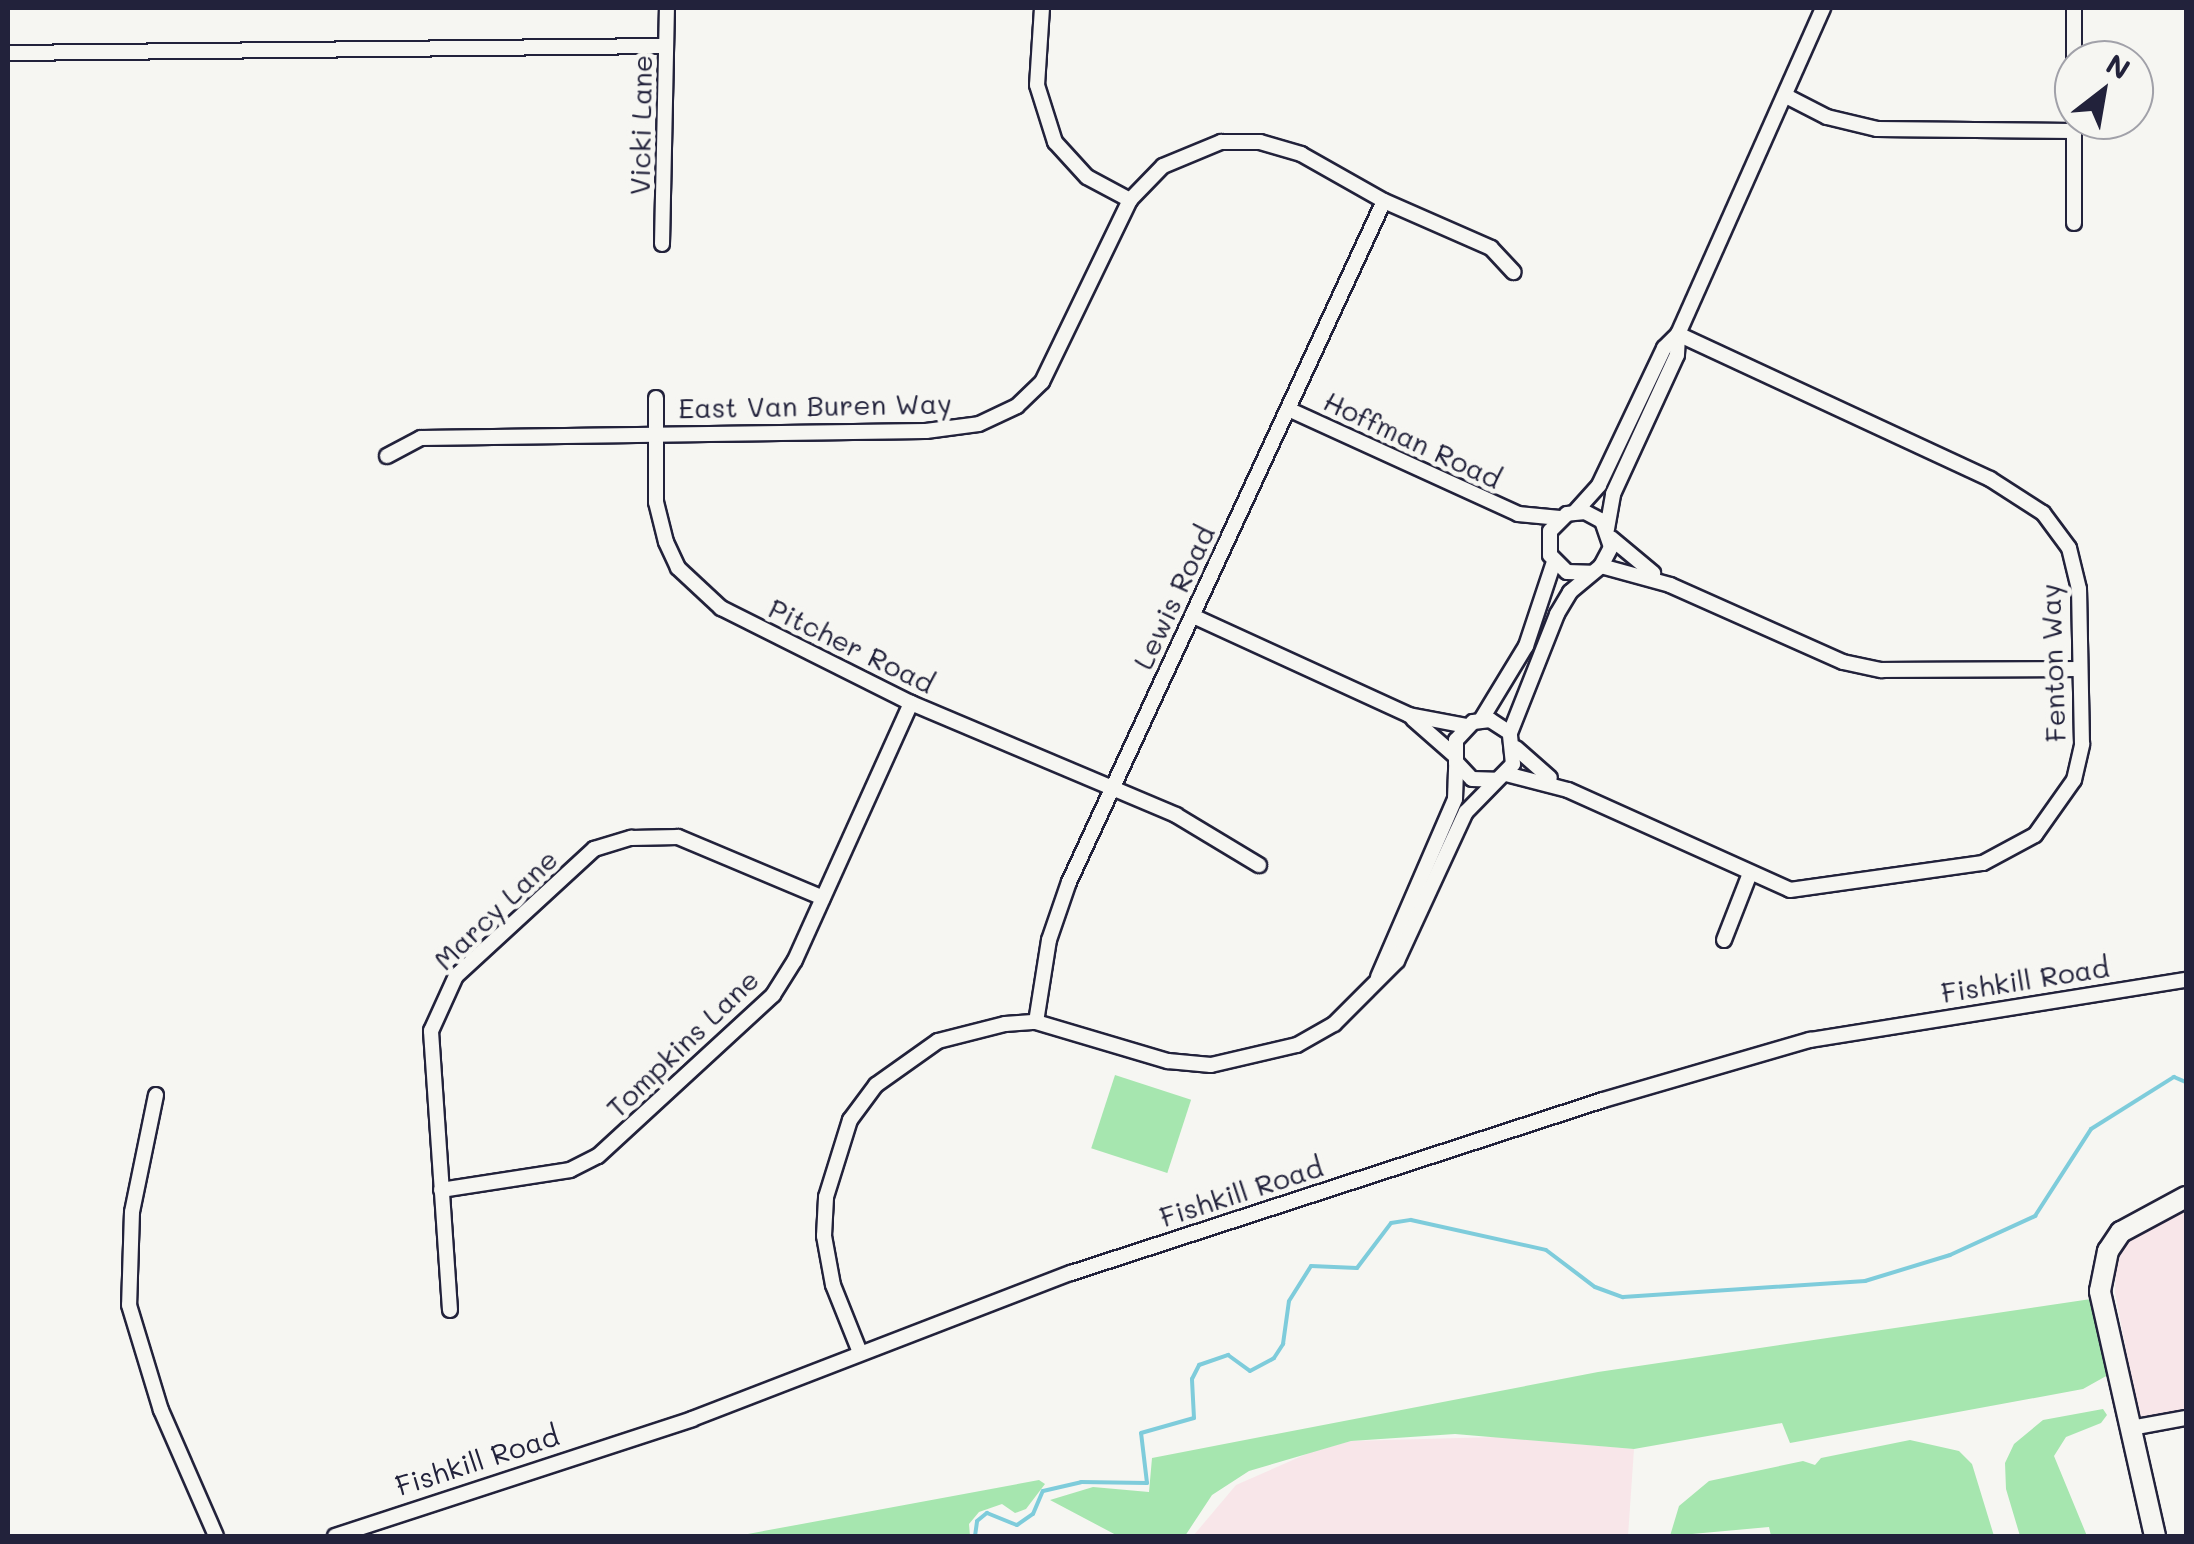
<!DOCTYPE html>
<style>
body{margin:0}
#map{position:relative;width:2194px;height:1544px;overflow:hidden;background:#f6f6f2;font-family:Mali,sans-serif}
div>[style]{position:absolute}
.built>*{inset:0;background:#f8e6e9}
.green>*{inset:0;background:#a6e6af;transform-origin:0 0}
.stream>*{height:4px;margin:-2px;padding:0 2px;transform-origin:2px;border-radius:2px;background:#7eccdb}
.roads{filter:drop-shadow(2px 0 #22223b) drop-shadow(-2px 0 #22223b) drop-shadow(0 2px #22223b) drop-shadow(0 -2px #22223b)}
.minor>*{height:14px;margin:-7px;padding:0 7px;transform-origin:7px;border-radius:7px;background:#f6f6f2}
.secondary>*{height:20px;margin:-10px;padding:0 10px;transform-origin:10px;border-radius:10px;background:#f6f6f2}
span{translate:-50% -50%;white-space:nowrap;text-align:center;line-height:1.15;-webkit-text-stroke:10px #f6f6f2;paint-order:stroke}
.street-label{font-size:28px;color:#22223b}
.frame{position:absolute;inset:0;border:10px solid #22223b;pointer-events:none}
.north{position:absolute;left:2054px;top:40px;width:100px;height:100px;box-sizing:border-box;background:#f6f6f2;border:2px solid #a1a1a9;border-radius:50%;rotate:31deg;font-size:28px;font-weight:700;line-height:40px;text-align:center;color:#22223b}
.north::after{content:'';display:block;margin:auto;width:35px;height:45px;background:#22223b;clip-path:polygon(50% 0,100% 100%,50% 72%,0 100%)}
</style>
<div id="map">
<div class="built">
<div style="clip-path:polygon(2186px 1207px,2186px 1411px,2140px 1421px,2115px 1293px,2116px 1261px,2130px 1233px)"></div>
<div style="clip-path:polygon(1496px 1437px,1634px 1449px,1628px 1536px,1193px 1536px,1236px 1485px,1311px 1452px,1351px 1441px)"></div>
</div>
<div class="green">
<div style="left:1115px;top:1075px;width:80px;height:77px;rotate:18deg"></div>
<div style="clip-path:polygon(2091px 1299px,2108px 1375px,2083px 1389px,1790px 1443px,1782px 1423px,1634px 1449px,1455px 1434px,1351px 1441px,1249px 1471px,1212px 1495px,1185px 1536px,1118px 1536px,1050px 1500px,1093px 1487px,1149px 1492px,1152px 1458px,1598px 1372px)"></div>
<div style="clip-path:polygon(2103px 1409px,2107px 1415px,2101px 1423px,2066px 1437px,2054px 1456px,2087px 1536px,2020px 1536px,2006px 1489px,2005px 1463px,2014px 1444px,2043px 1420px)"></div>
<div style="clip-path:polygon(1910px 1440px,1959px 1451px,1972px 1464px,1994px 1536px,1771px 1536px,1769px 1527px,1670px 1536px,1679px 1506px,1709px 1481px,1803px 1461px,1815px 1465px,1821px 1458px)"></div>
<div style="clip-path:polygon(1039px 1480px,1045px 1484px,1026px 1509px,1015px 1513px,1002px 1504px,979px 1512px,969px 1524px,970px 1536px,737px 1536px)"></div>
</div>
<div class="stream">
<div style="left:975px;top:1536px;width:15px;rotate:-82deg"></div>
<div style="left:977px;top:1521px;width:13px;rotate:-39deg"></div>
<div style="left:987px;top:1513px;width:32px;rotate:22deg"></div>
<div style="left:1017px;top:1525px;width:19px;rotate:-35deg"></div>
<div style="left:1033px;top:1514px;width:25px;rotate:-67deg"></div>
<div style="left:1043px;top:1491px;width:39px;rotate:-13deg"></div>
<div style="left:1081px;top:1482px;width:66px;rotate:0.9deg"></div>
<div style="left:1147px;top:1483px;width:50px;rotate:-96.8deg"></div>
<div style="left:1141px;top:1433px;width:55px;rotate:-15.8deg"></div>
<div style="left:1194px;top:1418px;width:39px;rotate:-93deg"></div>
<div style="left:1192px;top:1379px;width:16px;rotate:-63deg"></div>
<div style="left:1199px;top:1365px;width:31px;rotate:-19deg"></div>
<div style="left:1228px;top:1355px;width:27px;rotate:36deg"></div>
<div style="left:1250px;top:1371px;width:27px;rotate:-28deg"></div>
<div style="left:1274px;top:1358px;width:17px;rotate:-57deg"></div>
<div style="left:1283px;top:1344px;width:43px;rotate:-82.1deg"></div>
<div style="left:1289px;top:1301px;width:41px;rotate:-57.8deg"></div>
<div style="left:1311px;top:1266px;width:46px;rotate:2.5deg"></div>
<div style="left:1357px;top:1268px;width:56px;rotate:-52.9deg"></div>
<div style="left:1391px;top:1223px;width:20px;rotate:-9deg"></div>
<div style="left:1411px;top:1220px;width:138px;rotate:12.5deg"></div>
<div style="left:1546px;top:1250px;width:61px;rotate:37.1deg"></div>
<div style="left:1595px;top:1287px;width:30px;rotate:20deg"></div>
<div style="left:1623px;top:1297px;width:243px;rotate:-3.8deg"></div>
<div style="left:1865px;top:1281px;width:89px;rotate:-17deg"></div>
<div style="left:1950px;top:1255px;width:94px;rotate:-24.6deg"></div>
<div style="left:2035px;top:1216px;width:103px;rotate:-57.2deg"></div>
<div style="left:2091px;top:1129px;width:98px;rotate:-32.1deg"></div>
<div style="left:2174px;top:1077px;width:13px;rotate:23deg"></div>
</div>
<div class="roads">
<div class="minor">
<div style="left:1042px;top:8px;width:77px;rotate:93.7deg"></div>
<div style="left:1037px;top:85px;width:60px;rotate:72.5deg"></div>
<div style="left:1055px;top:142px;width:47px;rotate:47.6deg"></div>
<div style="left:1087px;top:177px;width:49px;rotate:28.1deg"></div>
<div style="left:2074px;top:8px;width:215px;rotate:90deg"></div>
<div style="left:8px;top:53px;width:658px;rotate:-0.61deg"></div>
<div style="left:1786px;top:96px;width:46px;rotate:27.1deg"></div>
<div style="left:1827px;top:117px;width:51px;rotate:13.5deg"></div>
<div style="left:1877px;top:129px;width:196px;rotate:0.6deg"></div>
<div style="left:662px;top:244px;width:236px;rotate:-88.8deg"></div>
<div style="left:656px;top:398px;width:104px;rotate:90deg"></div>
<div style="left:656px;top:502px;width:41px;rotate:76deg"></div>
<div style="left:666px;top:542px;width:29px;rotate:65deg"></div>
<div style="left:678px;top:568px;width:59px;rotate:42.9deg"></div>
<div style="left:721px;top:608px;width:212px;rotate:26.6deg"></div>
<div style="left:911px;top:703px;width:288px;rotate:22.9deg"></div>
<div style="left:1176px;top:815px;width:97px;rotate:31.1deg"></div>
<div style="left:1288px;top:409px;width:253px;rotate:24.5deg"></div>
<div style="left:1518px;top:514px;width:42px;rotate:5.4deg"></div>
<div style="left:387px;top:456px;width:38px;rotate:-28deg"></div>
<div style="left:421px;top:438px;width:505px;rotate:-0.79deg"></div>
<div style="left:926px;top:431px;width:53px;rotate:-7.5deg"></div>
<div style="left:979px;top:424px;width:42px;rotate:-25.3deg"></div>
<div style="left:1017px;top:406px;width:35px;rotate:-44deg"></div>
<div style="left:1042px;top:382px;width:202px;rotate:-64.2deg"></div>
<div style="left:1130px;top:200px;width:47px;rotate:-45.9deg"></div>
<div style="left:1163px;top:166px;width:63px;rotate:-22.5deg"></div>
<div style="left:1221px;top:142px;width:39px"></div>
<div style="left:1260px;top:142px;width:43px;rotate:16.3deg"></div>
<div style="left:1301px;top:154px;width:95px;rotate:29.5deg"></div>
<div style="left:1384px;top:201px;width:117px;rotate:23.7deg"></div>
<div style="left:1491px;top:248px;width:33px;rotate:47deg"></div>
<div style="left:1575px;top:512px;width:36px;rotate:-48deg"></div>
<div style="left:1599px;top:485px;width:152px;rotate:-64.6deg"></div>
<div style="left:1664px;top:348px;width:20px;rotate:-45deg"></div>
<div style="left:1607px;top:529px;width:36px;rotate:-80deg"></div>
<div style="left:1613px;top:494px;width:153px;rotate:-65.3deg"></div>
<div style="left:1677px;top:355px;width:21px;rotate:-87deg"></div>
<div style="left:1678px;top:334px;width:357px;rotate:-66deg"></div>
<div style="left:1611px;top:538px;width:55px;rotate:39.8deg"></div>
<div style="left:1601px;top:566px;width:72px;rotate:15.4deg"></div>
<div style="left:1670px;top:585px;width:189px;rotate:24deg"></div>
<div style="left:1843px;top:662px;width:40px;rotate:12deg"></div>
<div style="left:1882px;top:670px;width:196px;rotate:-0.3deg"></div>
<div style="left:1193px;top:616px;width:238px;rotate:24.6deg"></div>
<div style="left:1409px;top:715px;width:58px;rotate:10.9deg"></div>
<div style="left:1413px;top:719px;width:55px;rotate:41.3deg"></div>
<div style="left:1481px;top:720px;width:87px;rotate:-58.7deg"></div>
<div style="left:1526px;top:646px;width:89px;rotate:-71.6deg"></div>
<div style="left:1510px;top:733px;width:128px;rotate:-68.4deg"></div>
<div style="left:1557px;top:614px;width:26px;rotate:-59deg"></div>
<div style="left:1570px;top:592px;width:40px;rotate:-40deg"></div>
<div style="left:1601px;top:566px;width:21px;rotate:-62deg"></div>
<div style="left:1611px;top:547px;width:28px;rotate:-109deg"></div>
<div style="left:1602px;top:521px;width:19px;rotate:-152deg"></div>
<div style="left:1585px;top:512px;width:18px;rotate:174deg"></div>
<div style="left:1567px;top:514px;width:24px;rotate:135deg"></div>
<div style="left:1550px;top:531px;width:24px;rotate:90deg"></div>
<div style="left:1550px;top:555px;width:24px;rotate:45deg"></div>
<div style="left:1567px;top:572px;width:24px;rotate:2deg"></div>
<div style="left:1516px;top:748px;width:45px;rotate:41.4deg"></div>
<div style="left:1506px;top:774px;width:64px;rotate:14.5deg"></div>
<div style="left:1568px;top:790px;width:243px;rotate:24.2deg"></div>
<div style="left:1790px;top:890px;width:195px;rotate:-8deg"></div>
<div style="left:1983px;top:863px;width:59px;rotate:-28.3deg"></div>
<div style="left:2035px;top:835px;width:67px;rotate:-54.7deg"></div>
<div style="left:2074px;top:780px;width:37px;rotate:-77deg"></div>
<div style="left:2082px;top:744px;width:155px;rotate:-91.1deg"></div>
<div style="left:2079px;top:589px;width:42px;rotate:-103.7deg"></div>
<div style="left:2069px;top:548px;width:44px;rotate:-126.6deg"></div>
<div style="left:2043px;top:513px;width:63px;rotate:-147.3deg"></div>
<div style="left:1990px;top:479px;width:344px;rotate:-155.1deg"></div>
<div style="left:1724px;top:940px;width:69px;rotate:-68.7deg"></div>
<div style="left:1378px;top:977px;width:194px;rotate:-66.6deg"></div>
<div style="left:1455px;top:799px;width:37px;rotate:-88deg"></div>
<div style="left:1036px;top:1022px;width:83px;rotate:-81deg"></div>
<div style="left:1049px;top:940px;width:61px;rotate:-71deg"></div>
<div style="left:1069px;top:882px;width:750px;rotate:-65.18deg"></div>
<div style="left:156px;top:1095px;width:119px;rotate:101.6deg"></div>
<div style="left:132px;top:1212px;width:93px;rotate:91.8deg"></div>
<div style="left:129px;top:1305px;width:110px;rotate:73.1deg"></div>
<div style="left:161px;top:1410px;width:137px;rotate:66.4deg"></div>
<div style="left:441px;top:1190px;width:131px;rotate:-8.8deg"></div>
<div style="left:570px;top:1170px;width:31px;rotate:-27deg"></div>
<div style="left:598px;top:1156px;width:238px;rotate:-42.6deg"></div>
<div style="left:773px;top:995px;width:41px;rotate:-57.8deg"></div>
<div style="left:795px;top:960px;width:282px;rotate:-65.7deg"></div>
<div style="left:450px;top:1310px;width:280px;rotate:-93.9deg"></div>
<div style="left:431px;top:1031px;width:60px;rotate:-65.6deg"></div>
<div style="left:456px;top:976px;width:188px;rotate:-42.6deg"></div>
<div style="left:594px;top:849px;width:39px;rotate:-17deg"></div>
<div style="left:631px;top:838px;width:47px;rotate:-1.2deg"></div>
<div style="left:678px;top:837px;width:157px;rotate:22.8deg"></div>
<div style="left:859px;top:1350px;width:70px;rotate:-111.8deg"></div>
<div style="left:833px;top:1285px;width:50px;rotate:-100.4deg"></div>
<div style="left:824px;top:1236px;width:39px;rotate:-87deg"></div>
<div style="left:826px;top:1197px;width:81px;rotate:-72.7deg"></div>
<div style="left:850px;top:1120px;width:44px;rotate:-53.4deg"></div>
<div style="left:876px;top:1085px;width:76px;rotate:-35.4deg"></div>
<div style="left:938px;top:1041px;width:69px;rotate:-14.2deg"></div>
<div style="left:1005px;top:1024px;width:31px;rotate:-4deg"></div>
<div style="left:1036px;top:1022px;width:138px;rotate:16.5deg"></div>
<div style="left:1168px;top:1061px;width:43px;rotate:5.3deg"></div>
<div style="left:1211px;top:1065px;width:88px;rotate:-13.1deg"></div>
<div style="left:1297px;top:1045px;width:43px;rotate:-29.6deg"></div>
<div style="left:1334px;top:1024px;width:89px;rotate:-45deg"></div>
<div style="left:1397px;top:961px;width:164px;rotate:-65.2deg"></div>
<div style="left:1466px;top:812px;width:67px;rotate:-45.6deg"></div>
<div style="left:1513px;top:764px;width:31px;rotate:-96deg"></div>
<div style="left:1510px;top:733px;width:24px;rotate:-147deg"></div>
<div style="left:1490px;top:720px;width:17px;rotate:173deg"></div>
<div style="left:1473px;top:722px;width:25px;rotate:133deg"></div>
<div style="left:1456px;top:740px;width:22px;rotate:90deg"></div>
<div style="left:1456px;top:762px;width:23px;rotate:47deg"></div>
<div style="left:1472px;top:779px;width:24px;rotate:2deg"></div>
<div style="left:2131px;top:1428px;width:56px;rotate:-10.3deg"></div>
<div style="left:335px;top:1536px;width:376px;rotate:-18.1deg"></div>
<div style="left:692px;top:1419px;width:406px;rotate:-21.1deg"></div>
<div style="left:1071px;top:1273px;width:559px;rotate:-18.01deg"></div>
<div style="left:1603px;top:1100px;width:216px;rotate:-16.2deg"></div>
<div style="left:1810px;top:1040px;width:381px;rotate:-9.1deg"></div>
</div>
<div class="secondary">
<div style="left:2155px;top:1536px;width:251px;rotate:-102.7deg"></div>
<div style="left:2100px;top:1291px;width:41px;rotate:-78.7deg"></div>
<div style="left:2108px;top:1251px;width:23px;rotate:-56deg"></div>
<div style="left:2121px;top:1232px;width:74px;rotate:-28.3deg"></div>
</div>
</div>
<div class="street-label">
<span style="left:640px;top:125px;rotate:-89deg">Vicki Lane</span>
<span style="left:815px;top:405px;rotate:-1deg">East Van Buren Way</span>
<span style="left:1413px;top:439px;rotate:25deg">Hoffman Road</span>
<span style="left:1173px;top:597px;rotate:-65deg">Lewis Road</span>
<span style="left:852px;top:645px;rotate:26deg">Pitcher Road</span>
<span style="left:2052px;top:663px;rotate:-92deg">Fenton Way</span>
<span style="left:495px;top:909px;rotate:-44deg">Marcy Lane</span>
<span style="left:2025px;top:979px;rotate:-9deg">Fishkill Road</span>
<span style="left:682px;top:1043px;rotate:-44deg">Tompkins Lane</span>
<span style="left:1241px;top:1191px;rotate:-18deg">Fishkill Road</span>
<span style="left:477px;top:1460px;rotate:-18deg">Fishkill Road</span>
</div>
<div class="frame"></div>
<div class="north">N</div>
</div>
